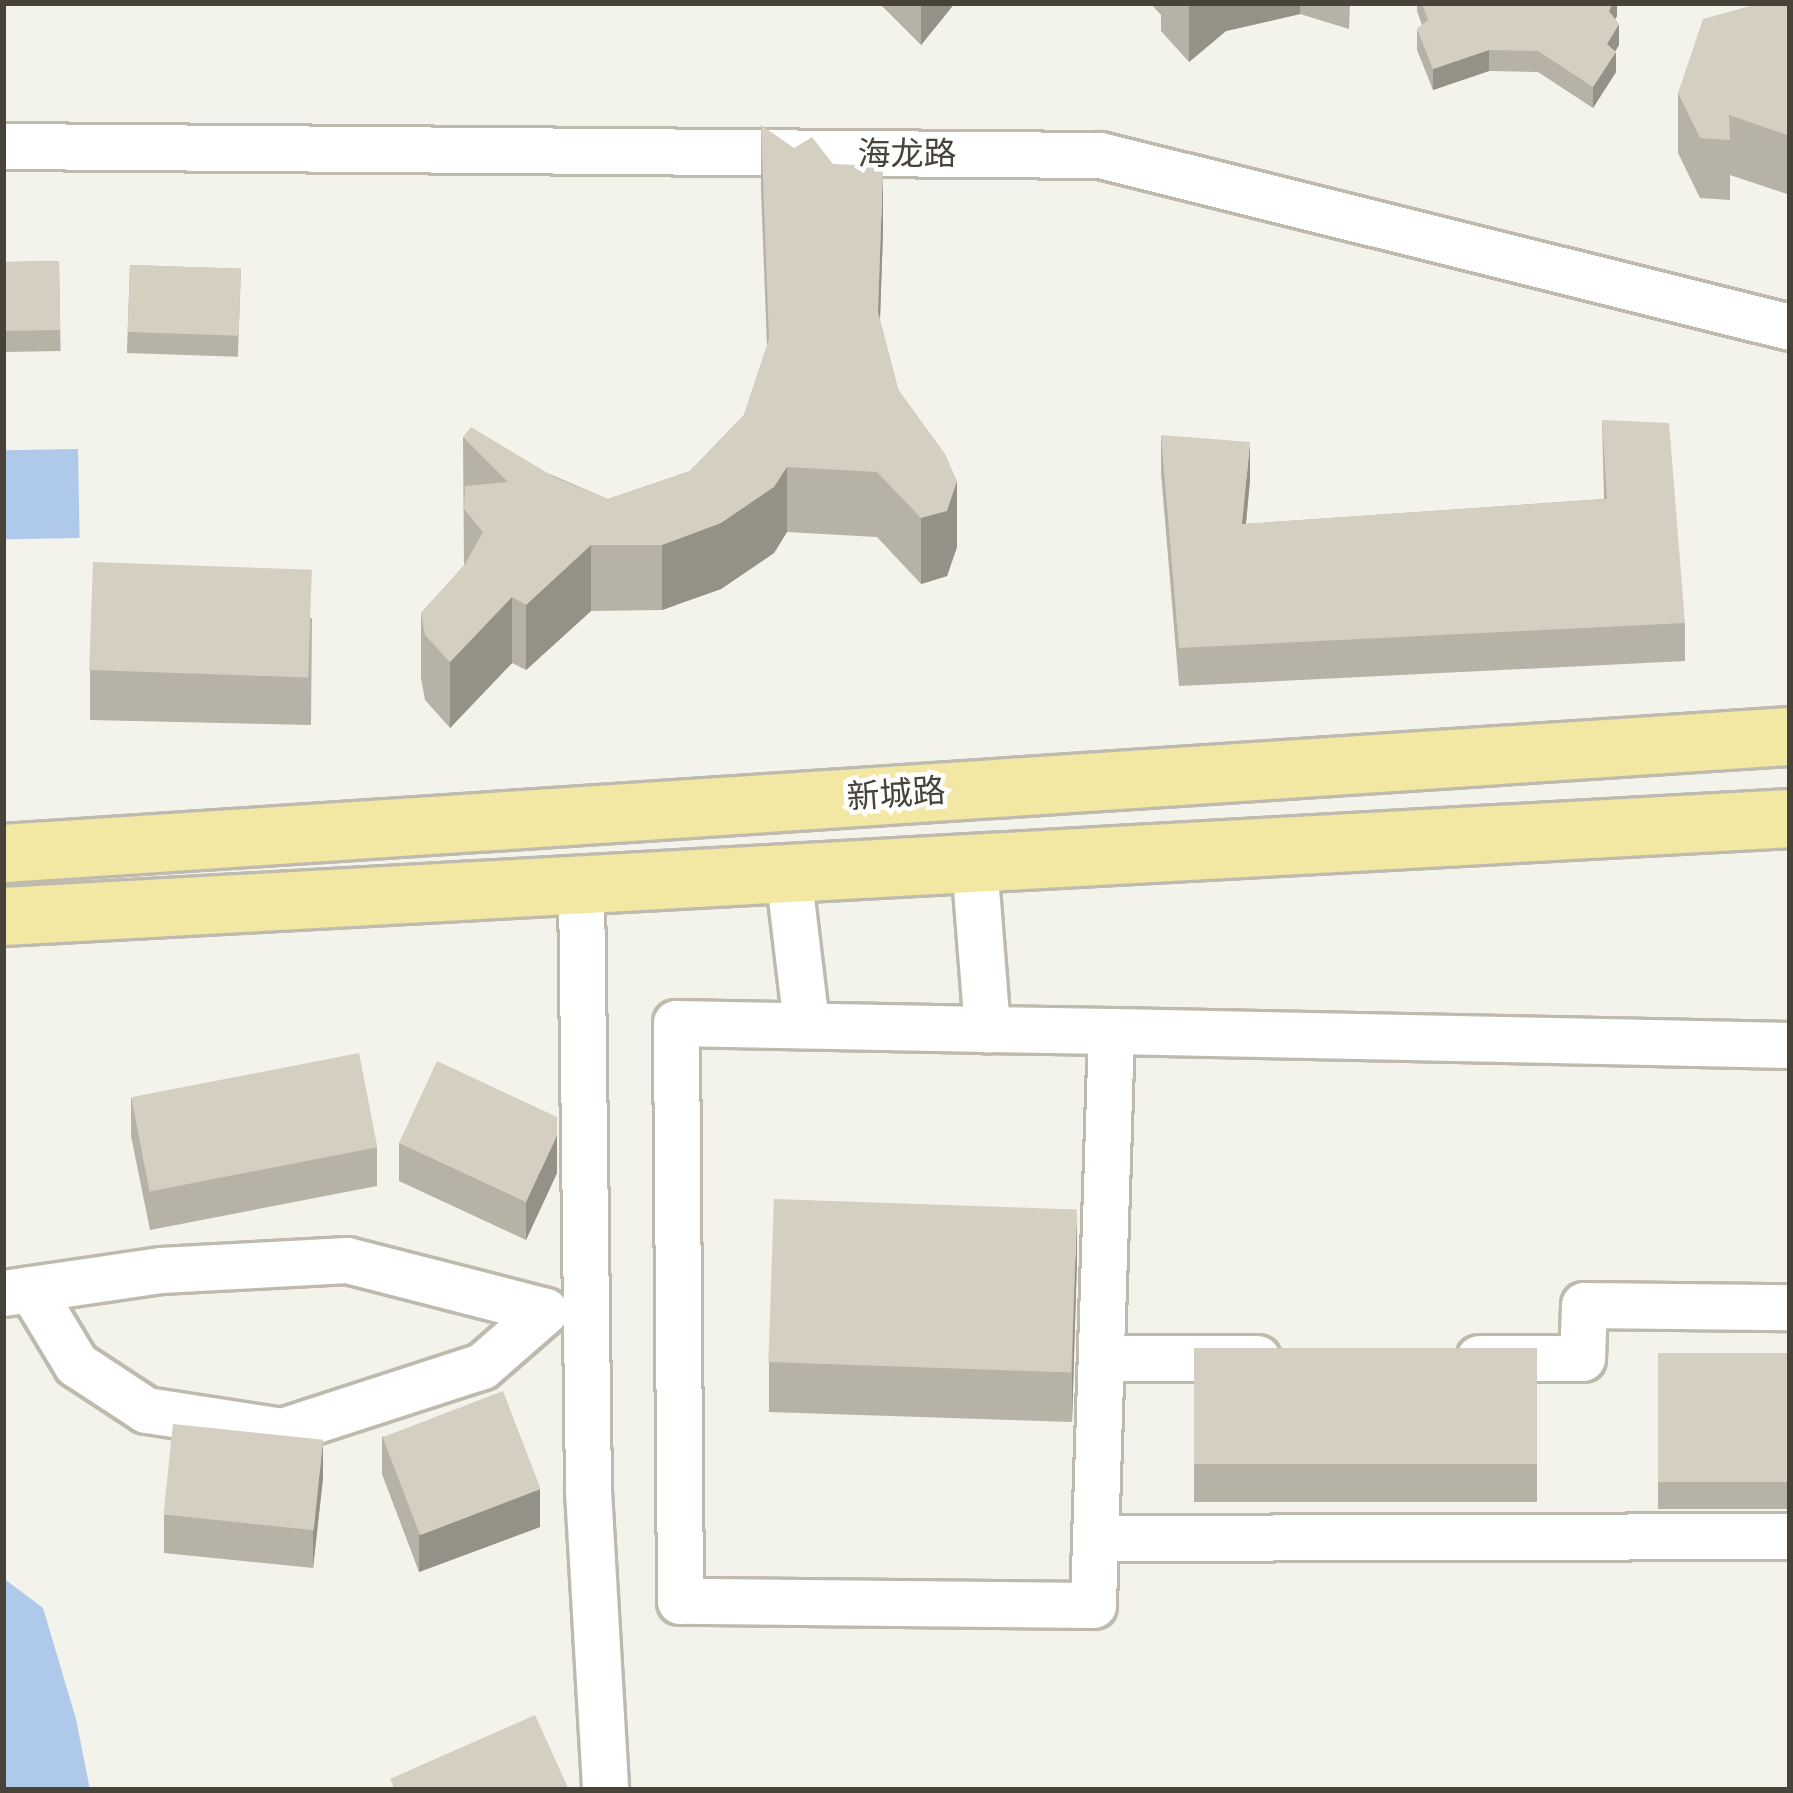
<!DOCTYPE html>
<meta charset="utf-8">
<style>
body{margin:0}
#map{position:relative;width:1793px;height:1793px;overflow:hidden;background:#f3f2eb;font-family:"Roboto Condensed","Noto Sans SC",sans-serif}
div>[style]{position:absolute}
.water>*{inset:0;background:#aec9e9;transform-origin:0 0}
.roads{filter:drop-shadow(3px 0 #bebaae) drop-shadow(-3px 0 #bebaae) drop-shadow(0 3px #bebaae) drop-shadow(0 -3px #bebaae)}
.minor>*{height:45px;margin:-22.5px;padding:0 22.5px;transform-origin:22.5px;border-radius:22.5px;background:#fff}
.major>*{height:57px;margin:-28.5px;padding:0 28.5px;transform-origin:28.5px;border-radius:28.5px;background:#f3e7a4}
.wall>*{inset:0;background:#b6b2a6;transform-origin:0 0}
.shaded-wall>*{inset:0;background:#949187}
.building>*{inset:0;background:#d4cfc1;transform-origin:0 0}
span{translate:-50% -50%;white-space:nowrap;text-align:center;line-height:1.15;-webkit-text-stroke:9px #fff;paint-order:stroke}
.street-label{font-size:33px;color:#474339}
.frame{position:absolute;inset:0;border:6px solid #474339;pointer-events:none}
</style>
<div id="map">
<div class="water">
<div style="left:78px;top:449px;width:89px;height:75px;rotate:89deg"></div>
<div style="clip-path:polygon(3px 1578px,43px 1608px,76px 1719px,90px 1790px,3px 1790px)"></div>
</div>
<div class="roads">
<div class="minor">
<div style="left:3px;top:146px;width:1097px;rotate:0.47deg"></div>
<div style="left:1100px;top:155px;width:711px;rotate:14deg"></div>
<div style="left:974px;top:863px;width:167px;rotate:85.5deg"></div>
<div style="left:788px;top:873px;width:153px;rotate:83.2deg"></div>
<div style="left:581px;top:884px;width:607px;rotate:89.34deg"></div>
<div style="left:588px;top:1491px;width:299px;rotate:86.7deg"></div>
<div style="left:1111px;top:1031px;width:574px;rotate:91.8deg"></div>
<div style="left:1093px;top:1605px;width:413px;rotate:-179.4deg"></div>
<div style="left:680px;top:1601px;width:578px;rotate:-90.4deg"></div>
<div style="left:676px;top:1023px;width:311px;rotate:1.1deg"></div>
<div style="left:987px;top:1029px;width:124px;rotate:0.9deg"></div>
<div style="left:1111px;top:1031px;width:679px;rotate:1.18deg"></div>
<div style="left:3px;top:1293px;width:28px;rotate:-8deg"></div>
<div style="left:31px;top:1289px;width:131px;rotate:-8.3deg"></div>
<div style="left:161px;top:1270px;width:186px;rotate:-3.1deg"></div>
<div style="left:347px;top:1260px;width:204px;rotate:14.4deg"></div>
<div style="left:545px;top:1311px;width:84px;rotate:138.9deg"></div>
<div style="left:482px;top:1366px;width:210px;rotate:162deg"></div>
<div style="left:282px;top:1431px;width:138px;rotate:-171.2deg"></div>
<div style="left:146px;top:1410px;width:84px;rotate:-146.7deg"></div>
<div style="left:76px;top:1364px;width:87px;rotate:-121deg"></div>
<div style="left:1101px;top:1358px;width:156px"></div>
<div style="left:1479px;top:1358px;width:103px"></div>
<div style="left:1582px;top:1358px;width:53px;rotate:-87.8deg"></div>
<div style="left:1584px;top:1305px;width:206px;rotate:0.6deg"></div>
<div style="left:1095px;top:1538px;width:695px;rotate:-0.16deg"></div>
</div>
<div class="major">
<div style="left:3px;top:853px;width:1791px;rotate:-3.75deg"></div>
<div style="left:3px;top:916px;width:1790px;rotate:-3.14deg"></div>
</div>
</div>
<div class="wall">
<div style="clip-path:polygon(879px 3px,955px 3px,921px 45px)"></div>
<div style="clip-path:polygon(1150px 3px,1350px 3px,1349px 29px,1300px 14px,1226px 31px,1189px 62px,1161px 31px,1161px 15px)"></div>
<div style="clip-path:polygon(1417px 3px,1617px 3px,1615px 19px,1619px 45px,1615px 51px,1616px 72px,1593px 108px,1538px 72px,1489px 71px,1433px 90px,1417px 50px,1417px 29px,1422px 25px,1417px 11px)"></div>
<div style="clip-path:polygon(1790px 3px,1790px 195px,1730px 175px,1730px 200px,1700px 198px,1678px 153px,1678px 93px)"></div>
<div style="clip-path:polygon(761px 125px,883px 231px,880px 320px,898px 389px,957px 547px,947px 576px,921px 584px,877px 537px,787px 532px,774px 553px,721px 589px,662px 610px,591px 611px,526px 670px,512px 663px,450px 728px,425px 700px,421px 678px,421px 613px,464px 566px,463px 437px,608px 499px,690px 471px,744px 415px,767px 346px,761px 191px)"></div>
<div style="left:59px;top:261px;width:90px;height:56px;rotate:89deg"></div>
<div style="left:130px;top:265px;width:111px;height:88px;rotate:2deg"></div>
<div style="clip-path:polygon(1602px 420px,1685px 623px,1685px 661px,1179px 686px,1161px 473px,1161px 435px,1250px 480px,1246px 524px,1604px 499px)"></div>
<div style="clip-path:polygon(312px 618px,311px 725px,90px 720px,90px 670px)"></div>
<div style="clip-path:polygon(131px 1098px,377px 1147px,377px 1186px,150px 1230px,131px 1136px)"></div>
<div style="clip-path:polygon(399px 1143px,557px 1173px,526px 1240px,399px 1181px)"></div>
<div style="clip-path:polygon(1077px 1259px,1072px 1422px,769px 1412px,769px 1362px)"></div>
<div style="left:1537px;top:1348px;width:154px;height:343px;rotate:90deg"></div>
<div style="left:1658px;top:1353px;width:132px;height:156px"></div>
<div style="clip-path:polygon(382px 1436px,540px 1527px,419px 1572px,382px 1474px)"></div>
<div style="clip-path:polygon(323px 1478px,313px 1568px,164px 1553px,164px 1515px)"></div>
</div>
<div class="shaded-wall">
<div style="clip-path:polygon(921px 3px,955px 3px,921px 45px)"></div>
<div style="clip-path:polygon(1189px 3px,1300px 3px,1300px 14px,1226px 31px,1189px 62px)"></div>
<div style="clip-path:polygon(1613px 3px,1617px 3px,1617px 16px,1609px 32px,1609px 11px)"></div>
<div style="clip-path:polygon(1619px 24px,1619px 45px,1607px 65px,1607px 44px)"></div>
<div style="clip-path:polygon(1489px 50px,1489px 71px,1433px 90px,1433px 69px)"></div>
<div style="clip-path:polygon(1616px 52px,1616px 72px,1593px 108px,1593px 87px)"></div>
<div style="clip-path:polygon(883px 166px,883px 231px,878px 378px,878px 312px)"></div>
<div style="clip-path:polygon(1250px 442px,1250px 480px,1242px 563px,1242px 524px)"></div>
<div style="clip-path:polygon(787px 467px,787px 532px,774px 553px,721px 589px,662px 610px,662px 545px)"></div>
<div style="clip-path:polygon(957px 481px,957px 547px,947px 576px,921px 584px,921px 518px)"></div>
<div style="clip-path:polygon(591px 545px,591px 611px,526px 670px,526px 605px)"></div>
<div style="clip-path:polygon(512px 597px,512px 663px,450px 728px,450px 662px)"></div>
<div style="clip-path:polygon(557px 1135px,557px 1173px,526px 1240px,526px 1202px)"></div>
<div style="clip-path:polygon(1077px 1209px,1077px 1259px,1072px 1422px,1072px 1372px)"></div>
<div style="clip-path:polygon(323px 1440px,323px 1478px,313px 1568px,313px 1530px)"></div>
<div style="clip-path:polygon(540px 1489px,540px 1527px,419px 1572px,419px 1534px)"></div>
</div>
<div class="building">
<div style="clip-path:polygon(1422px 3px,1613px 3px,1609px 11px,1619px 24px,1607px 44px,1616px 52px,1593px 87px,1538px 51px,1489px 50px,1433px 69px,1417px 29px,1428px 20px)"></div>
<div style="clip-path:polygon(1761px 3px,1790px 3px,1790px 136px,1729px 115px,1730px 140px,1700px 138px,1678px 93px,1703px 19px)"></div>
<div style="clip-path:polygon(761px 125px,794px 148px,812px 137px,833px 164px,883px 166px,878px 312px,898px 389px,945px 454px,957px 481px,947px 511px,921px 518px,877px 472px,787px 467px,774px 487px,721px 523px,662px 545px,591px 545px,526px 605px,512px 597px,450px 662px,425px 635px,421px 613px,465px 564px,483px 532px,464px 509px,465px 486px,508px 482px,463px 437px,471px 427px,554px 477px,608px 499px,690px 471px,744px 415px,769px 339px)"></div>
<div style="left:59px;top:261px;width:69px;height:56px;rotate:89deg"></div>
<div style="left:130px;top:265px;width:111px;height:67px;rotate:2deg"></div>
<div style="clip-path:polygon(1602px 420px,1669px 423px,1685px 623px,1179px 648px,1161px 435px,1250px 442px,1242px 524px,1607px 499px)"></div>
<div style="left:93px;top:562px;width:219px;height:108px;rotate:2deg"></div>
<div style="left:359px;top:1053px;width:96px;height:232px;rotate:79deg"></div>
<div style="clip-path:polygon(437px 1061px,557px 1117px,557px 1135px,526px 1202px,399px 1143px)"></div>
<div style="left:774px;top:1199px;width:303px;height:163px;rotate:2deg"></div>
<div style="left:1537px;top:1348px;width:116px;height:343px;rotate:90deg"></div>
<div style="left:1658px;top:1353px;width:132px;height:129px"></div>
<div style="left:503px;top:1391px;width:105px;height:129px;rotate:69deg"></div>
<div style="left:173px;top:1424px;width:151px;height:91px;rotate:6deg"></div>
<div style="clip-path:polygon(535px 1715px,569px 1790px,395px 1790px,390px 1779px)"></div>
</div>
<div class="street-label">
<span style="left:907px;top:154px">海龙路</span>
<span style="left:896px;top:794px;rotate:-4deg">新城路</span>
</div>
<div class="frame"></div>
</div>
